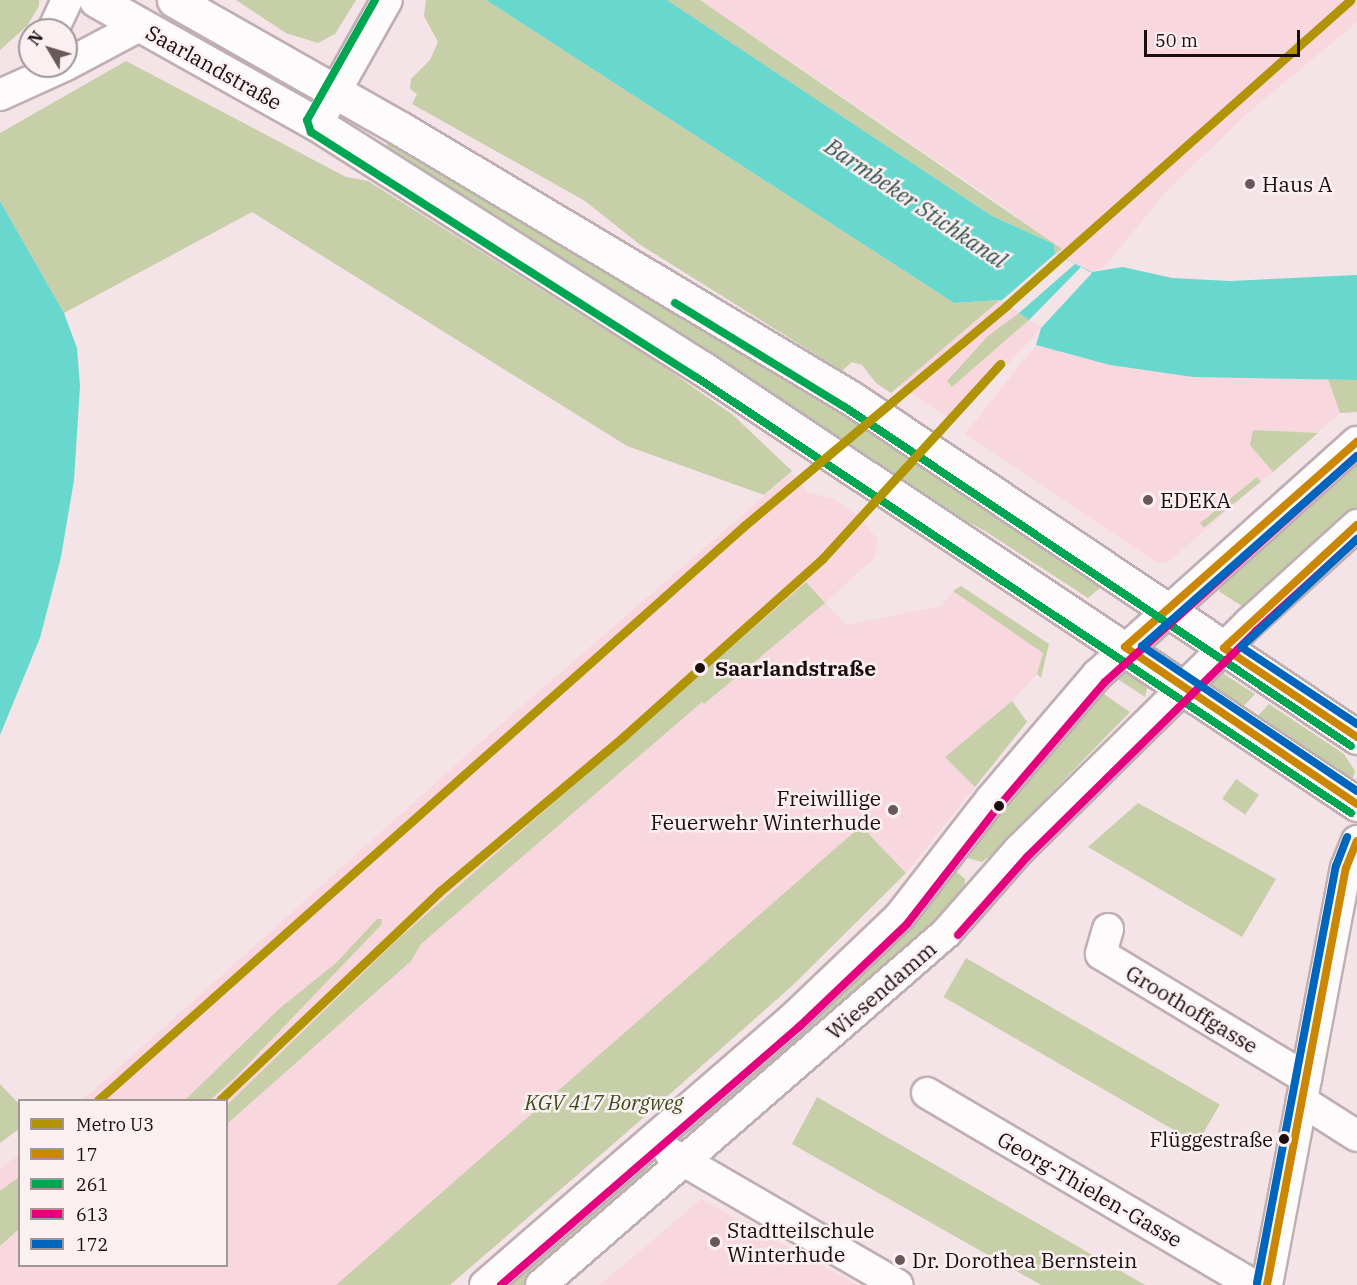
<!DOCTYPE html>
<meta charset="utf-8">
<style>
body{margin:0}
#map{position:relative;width:1357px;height:1285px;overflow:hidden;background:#f4e3e7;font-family:"IBM Plex Serif",serif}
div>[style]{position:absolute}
.built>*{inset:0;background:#f8d8de}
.green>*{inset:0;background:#c7cfa9;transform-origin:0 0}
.water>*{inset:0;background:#68d8ce}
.pier>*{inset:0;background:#f4e3e7}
.roads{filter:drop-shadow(2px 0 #bfafb2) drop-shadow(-2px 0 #bfafb2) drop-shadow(0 2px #bfafb2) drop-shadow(0 -2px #bfafb2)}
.minor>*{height:30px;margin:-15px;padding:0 15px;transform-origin:15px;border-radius:15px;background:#fdfbfb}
.major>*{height:33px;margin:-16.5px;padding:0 16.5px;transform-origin:16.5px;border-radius:16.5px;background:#fdfbfb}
.rail>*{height:7px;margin-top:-3.5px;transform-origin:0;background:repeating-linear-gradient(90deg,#faf0f2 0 14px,#c1bcbd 0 28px);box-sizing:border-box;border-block:2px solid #c1bcbd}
.bus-1>*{height:8px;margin:-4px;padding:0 4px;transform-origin:4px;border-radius:4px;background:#cb8703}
.bus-2>*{height:8px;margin:-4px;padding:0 4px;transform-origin:4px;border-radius:4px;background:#00a651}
.bus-3>*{height:8px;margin:-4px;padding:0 4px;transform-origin:4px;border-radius:4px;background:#e5007d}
.bus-4>*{height:8px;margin:-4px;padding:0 4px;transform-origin:4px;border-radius:4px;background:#0065bd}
.metro-1>*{height:9px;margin:-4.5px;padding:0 4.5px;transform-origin:4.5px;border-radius:4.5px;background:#b09406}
.dots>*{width:16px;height:16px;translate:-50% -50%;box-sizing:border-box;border:3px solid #faf0f2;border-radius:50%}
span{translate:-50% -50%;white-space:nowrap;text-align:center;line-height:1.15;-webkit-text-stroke:5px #faf0f2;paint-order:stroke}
.bus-label{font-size:20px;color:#1c0d10}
.right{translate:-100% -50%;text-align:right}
.street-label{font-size:21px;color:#1c0d10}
.poi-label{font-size:21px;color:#1c0d10}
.left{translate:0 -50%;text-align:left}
.stop-label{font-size:21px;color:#1c0d10;font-weight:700}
.park-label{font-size:21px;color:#3b4c1a;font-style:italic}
.water-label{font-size:22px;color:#31514d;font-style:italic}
.legend{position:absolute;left:18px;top:1099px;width:210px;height:168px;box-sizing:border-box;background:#faf0f2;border:2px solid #a19598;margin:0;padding:8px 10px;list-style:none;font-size:18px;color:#1c0d10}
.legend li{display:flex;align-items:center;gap:12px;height:30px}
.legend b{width:30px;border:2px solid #a19598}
.north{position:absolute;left:18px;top:18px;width:60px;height:60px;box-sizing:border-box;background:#faf0f2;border:2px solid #a19598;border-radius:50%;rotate:308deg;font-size:16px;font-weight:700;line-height:24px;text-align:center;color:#1c0d10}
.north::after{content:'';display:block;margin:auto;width:21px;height:27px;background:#68585b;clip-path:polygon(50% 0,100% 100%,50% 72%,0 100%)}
.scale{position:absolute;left:1144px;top:30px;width:156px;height:27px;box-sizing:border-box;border:3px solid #1c0d10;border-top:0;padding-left:8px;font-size:18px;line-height:21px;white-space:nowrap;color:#1c0d10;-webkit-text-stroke:4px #faf0f2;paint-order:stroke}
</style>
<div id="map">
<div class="built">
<div style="clip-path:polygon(700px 0,1357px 0,1357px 22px,1250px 111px,1168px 189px,1106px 265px,1092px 273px,1055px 254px,1061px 249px,990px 197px)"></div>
<div style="clip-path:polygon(1000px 300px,1041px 328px,955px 421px,898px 386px)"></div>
<div style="clip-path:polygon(1036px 345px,1110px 365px,1193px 377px,1328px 379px,1340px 413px,1168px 562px,1157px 563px,965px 434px)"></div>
<div style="clip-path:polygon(791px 473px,807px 492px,833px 499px,858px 515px,878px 540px,874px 558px,825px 603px,846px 625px,942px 606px,953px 591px,1043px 653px,1037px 674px,1012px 701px,945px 757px,975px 787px,906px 873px,861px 826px,336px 1285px,0 1285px,0 1169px,19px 1154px,20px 1266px,226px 1266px,226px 1100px,83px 1100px,500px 725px)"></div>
<div style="clip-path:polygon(701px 1199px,857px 1285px,600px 1285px)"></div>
</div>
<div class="green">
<div style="clip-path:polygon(0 0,39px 0,39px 6px,27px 26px,0 50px)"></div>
<div style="clip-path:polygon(236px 0,356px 0,335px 34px,318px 43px,286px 33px)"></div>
<div style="clip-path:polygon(426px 0,486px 0,954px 303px,1000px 300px,891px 393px,876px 383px,862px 365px,852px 362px,842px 371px,639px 244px,585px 201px,412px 104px,417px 94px,410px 89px,411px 79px,430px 60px,438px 42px,424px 16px)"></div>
<div style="clip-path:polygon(667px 0,700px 0,1062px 249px,1055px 254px,1054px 244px,992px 216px)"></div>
<div style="clip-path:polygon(126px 61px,346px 177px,368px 181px,657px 362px,733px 415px,792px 471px,764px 495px,627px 446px,252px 212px,64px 313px,0 201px,0 133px)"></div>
<div style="clip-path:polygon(392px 137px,662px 295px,1106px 583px,1088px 598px,985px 531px,928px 501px,383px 152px)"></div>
<div style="clip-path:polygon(1019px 313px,1029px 320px,952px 387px,947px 381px,988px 336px)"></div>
<div style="clip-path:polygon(1328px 379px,1357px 380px,1357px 412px,1340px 413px)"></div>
<div style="clip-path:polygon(1253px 430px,1318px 433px,1273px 472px,1250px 445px)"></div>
<div style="clip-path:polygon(1357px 456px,1357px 512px,1248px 610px,1220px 592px,1219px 588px)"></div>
<div style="left:1257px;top:477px;width:6px;height:73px;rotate:51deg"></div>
<div style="clip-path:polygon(806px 582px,825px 603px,704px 704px,702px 702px,421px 944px,411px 961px,227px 1124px,227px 1105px,397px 940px)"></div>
<div style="clip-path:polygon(961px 586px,1049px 644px,1041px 678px,1037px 674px,1043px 653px,953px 591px)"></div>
<div style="clip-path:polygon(1123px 668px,1148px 684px,1145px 697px,1113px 676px)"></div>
<div style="clip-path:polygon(1221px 672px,1255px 694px,1238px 712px,1207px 690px,1208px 679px)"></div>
<div style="clip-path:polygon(1098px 690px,1130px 712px,990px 856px,982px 862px,967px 858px,966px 852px)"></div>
<div style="clip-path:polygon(1012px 701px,1027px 722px,975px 787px,945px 757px)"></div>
<div style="clip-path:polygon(1269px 704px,1344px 754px,1355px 771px,1353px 778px,1347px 782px,1252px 722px)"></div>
<div style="left:1236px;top:779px;width:28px;height:24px;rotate:35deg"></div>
<div style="clip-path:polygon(1138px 803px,1276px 879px,1242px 937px,1088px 847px)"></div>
<div style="clip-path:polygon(861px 826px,906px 873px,793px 985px,627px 1132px,450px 1285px,336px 1285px)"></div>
<div style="clip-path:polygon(952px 868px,965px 879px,965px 892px,951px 911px,697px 1138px,686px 1125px)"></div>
<div style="clip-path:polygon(377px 919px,382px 919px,381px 925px,234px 1079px,210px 1100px,185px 1100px,280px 1008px,336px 963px)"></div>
<div style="left:966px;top:958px;width:293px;height:45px;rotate:30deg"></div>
<div style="clip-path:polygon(0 1084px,20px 1105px,19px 1129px,0 1143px)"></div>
<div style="clip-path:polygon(817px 1097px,1145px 1285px,1041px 1285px,792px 1144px)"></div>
<div style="clip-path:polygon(641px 1164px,649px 1168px,646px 1180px,525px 1285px,501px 1285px)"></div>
<div style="clip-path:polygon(19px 1177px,19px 1229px,0 1246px,0 1191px)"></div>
</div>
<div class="water">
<div style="clip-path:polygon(486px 0,667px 0,992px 216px,1054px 244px,1055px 254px,1092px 272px,1123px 267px,1172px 278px,1230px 281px,1357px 275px,1357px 380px,1193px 377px,1110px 365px,1036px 345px,1041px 328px,1000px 300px,954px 303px)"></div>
<div style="clip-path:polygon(0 201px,64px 313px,77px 348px,80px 386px,74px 480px,61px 557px,40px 638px,0 735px)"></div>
</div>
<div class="pier">
<div style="clip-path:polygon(1055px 254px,1075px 264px,1019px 313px,1001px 301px)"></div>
<div style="clip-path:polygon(1081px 267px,1092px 273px,1041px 328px,1029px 320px)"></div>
</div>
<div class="roads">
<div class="minor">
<div style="left:53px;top:30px;width:33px;rotate:-65deg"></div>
<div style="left:66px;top:65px;width:83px;rotate:-28.1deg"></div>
<div style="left:0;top:95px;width:70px;rotate:-24.4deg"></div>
<div style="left:317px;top:124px;width:142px;rotate:-60.6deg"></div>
<div style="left:1108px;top:929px;width:26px;rotate:106deg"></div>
<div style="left:1101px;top:954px;width:240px;rotate:31.2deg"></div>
<div style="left:927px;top:1093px;width:378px;rotate:30.5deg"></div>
<div style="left:1302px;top:1101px;width:65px;rotate:32.5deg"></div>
<div style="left:670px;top:1153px;width:263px;rotate:30.1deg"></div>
<div style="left:485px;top:1285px;width:406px;rotate:-40.9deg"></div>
<div style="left:792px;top:1019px;width:149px;rotate:-43.6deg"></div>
<div style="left:900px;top:916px;width:148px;rotate:-52.1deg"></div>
<div style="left:991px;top:799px;width:163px;rotate:-49.5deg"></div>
<div style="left:1097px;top:675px;width:349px;rotate:-41.9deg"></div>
<div style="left:541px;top:1285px;width:537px;rotate:-41deg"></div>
<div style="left:946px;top:933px;width:111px;rotate:-48.7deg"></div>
<div style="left:1019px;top:850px;width:323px;rotate:-44.6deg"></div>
<div style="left:1249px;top:623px;width:146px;rotate:-42.2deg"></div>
<div style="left:1267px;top:1285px;width:424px;rotate:-79.3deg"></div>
<div style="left:1346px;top:868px;width:29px;rotate:-68deg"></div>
</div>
<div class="major">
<div style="left:96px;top:0;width:253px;rotate:29.3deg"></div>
<div style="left:317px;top:124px;width:456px;rotate:32.4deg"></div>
<div style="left:702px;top:368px;width:787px;rotate:33.65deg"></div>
<div style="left:174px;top:0;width:261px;rotate:29.6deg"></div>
<div style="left:401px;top:129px;width:524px;rotate:30.87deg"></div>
<div style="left:851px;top:398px;width:609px;rotate:33.82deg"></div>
</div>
</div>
<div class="rail">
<div style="left:1347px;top:2px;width:4px;rotate:-34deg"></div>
</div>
<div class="bus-1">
<div style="left:1125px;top:647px;width:310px;rotate:-41.5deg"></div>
<div style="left:1125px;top:647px;width:280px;rotate:34.1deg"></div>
<div style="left:1224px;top:648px;width:181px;rotate:-42.8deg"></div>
<div style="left:1224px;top:648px;width:160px;rotate:33.8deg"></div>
<div style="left:1267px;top:1285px;width:424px;rotate:-79.3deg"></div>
<div style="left:1346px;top:868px;width:29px;rotate:-68deg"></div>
</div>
<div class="bus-2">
<div style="left:375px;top:0;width:138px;rotate:119.5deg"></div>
<div style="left:307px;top:120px;width:13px;rotate:72deg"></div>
<div style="left:311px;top:132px;width:456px;rotate:32.5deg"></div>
<div style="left:696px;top:377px;width:787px;rotate:33.65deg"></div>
<div style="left:675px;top:303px;width:199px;rotate:31.5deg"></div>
<div style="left:845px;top:407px;width:609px;rotate:33.82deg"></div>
</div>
<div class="bus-3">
<div style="left:958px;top:935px;width:104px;rotate:-48.5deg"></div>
<div style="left:1027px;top:857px;width:322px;rotate:-44.6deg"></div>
<div style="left:1256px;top:631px;width:137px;rotate:-42.3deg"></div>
<div style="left:501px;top:1285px;width:394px;rotate:-40.9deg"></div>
<div style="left:799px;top:1027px;width:149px;rotate:-43.6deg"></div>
<div style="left:907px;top:924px;width:150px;rotate:-52.1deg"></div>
<div style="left:999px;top:806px;width:163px;rotate:-49.5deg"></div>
<div style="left:1105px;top:682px;width:338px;rotate:-41.9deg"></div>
</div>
<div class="bus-4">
<div style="left:1357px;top:456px;width:287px;rotate:138.5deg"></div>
<div style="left:1142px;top:646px;width:259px;rotate:34deg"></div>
<div style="left:1357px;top:539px;width:158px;rotate:137deg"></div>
<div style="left:1241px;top:647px;width:139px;rotate:33.6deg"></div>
<div style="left:1257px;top:1283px;width:424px;rotate:-79.3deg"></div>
<div style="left:1336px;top:866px;width:31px;rotate:-69deg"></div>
</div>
<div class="metro-1">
<div style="left:98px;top:1100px;width:864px;rotate:-41.62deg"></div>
<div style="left:744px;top:526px;width:344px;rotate:-40deg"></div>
<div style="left:1007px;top:305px;width:459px;rotate:-41.6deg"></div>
<div style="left:220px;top:1100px;width:302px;rotate:-43.5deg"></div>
<div style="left:439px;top:892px;width:242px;rotate:-40.1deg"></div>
<div style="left:624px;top:736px;width:267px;rotate:-41.8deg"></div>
<div style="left:823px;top:558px;width:263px;rotate:-47.6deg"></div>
</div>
<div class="dots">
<div style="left:1250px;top:184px;background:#68585b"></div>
<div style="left:1148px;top:500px;background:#68585b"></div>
<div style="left:700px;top:668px;background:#1c0d10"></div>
<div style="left:999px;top:806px;background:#1c0d10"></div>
<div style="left:893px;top:810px;background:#68585b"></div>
<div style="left:1284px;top:1139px;background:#1c0d10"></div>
<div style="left:715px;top:1242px;background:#68585b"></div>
<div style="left:900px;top:1260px;background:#68585b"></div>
</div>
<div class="bus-label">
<span class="right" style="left:1273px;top:1139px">Flüggestraße</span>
</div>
<div class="street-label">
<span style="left:214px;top:67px;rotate:29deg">Saarlandstraße</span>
<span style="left:881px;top:990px;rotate:-41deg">Wiesendamm</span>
<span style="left:1192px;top:1009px;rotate:31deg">Groothoffgasse</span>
<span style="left:1090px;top:1189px;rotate:30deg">Georg-Thielen-Gasse</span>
</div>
<div class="poi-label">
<span class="left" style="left:1262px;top:184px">Haus A</span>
<span class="left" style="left:1160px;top:500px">EDEKA</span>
<span class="right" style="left:881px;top:810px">Freiwillige<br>Feuerwehr Winterhude</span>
<span class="left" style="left:727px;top:1242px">Stadtteilschule<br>Winterhude</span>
<span class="left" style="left:912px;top:1260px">Dr. Dorothea Bernstein</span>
</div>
<div class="stop-label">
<span class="left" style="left:715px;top:668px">Saarlandstraße</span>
</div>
<div class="park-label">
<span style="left:604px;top:1102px">KGV 417 Borgweg</span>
</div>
<div class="water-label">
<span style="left:916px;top:203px;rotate:34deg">Barmbeker Stichkanal</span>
</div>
<ul class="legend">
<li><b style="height:8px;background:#b09406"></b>Metro U3</li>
<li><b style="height:8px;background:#cb8703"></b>17</li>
<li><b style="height:8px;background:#00a651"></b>261</li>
<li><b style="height:8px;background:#e5007d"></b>613</li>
<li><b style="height:8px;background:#0065bd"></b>172</li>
</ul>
<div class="north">N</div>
<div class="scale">50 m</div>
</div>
